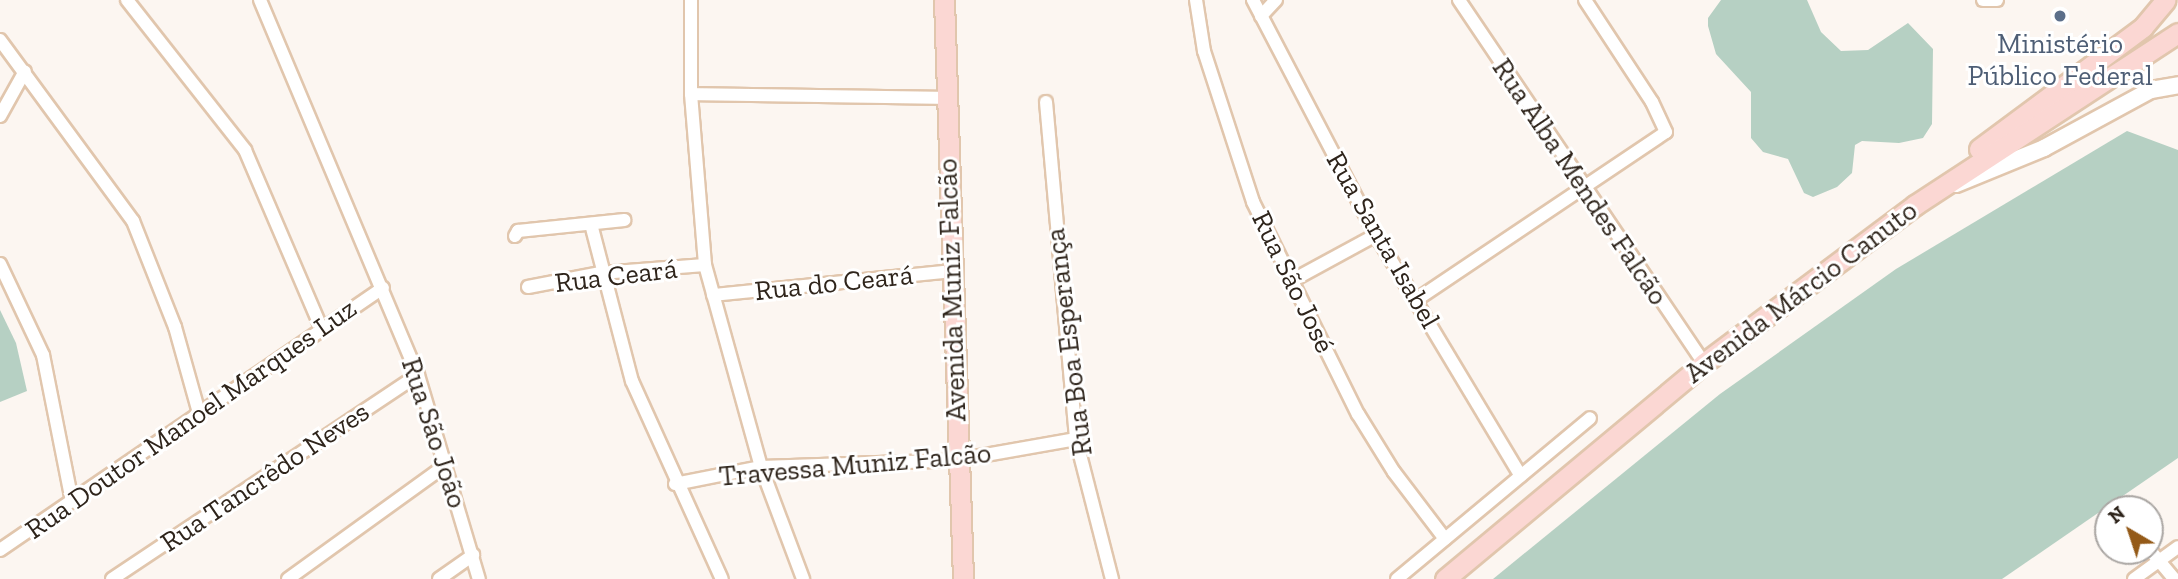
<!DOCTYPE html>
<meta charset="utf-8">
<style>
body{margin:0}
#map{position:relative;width:2178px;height:579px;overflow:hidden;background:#fcf6f1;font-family:"Zilla Slab",serif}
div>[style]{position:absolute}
.green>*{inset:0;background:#b6d0c3}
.roads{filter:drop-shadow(2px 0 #e1c6ad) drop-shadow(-2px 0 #e1c6ad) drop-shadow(0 2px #e1c6ad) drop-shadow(0 -2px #e1c6ad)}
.minor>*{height:12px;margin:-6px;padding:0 6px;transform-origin:6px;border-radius:6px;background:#fff}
.secondary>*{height:16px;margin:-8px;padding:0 8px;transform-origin:8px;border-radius:8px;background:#fff}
.primary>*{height:19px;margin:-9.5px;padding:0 9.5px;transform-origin:9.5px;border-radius:9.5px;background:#fbd7d3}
.dots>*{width:19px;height:19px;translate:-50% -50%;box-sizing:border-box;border:4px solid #fff;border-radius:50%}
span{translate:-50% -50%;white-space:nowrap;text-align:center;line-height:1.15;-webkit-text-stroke:6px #fff;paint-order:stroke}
.service-label{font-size:28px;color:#4e5e75}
.street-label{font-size:28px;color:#2e241b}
.north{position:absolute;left:2094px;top:495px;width:70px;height:70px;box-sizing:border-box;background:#fff;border:2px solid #aba7a4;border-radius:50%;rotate:321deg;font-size:19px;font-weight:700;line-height:28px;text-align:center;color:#2e241b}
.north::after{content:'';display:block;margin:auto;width:24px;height:32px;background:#945a18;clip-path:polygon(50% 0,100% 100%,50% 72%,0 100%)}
</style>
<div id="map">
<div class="green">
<div style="clip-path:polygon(1721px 0,1807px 0,1821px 32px,1841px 51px,1868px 50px,1908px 23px,1933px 49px,1932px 124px,1923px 138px,1899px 143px,1862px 141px,1855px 145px,1852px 173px,1837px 187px,1813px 197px,1804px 193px,1788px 159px,1763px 152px,1751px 138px,1751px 92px,1716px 54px,1708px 26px,1708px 18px)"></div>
<div style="clip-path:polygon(2127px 131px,2178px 150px,2178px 458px,2002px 579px,1493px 579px,1720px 394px,1896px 269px)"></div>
<div style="clip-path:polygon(0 310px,16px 343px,27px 391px,0 402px)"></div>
</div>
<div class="roads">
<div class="minor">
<div style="left:127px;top:0;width:191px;rotate:51.8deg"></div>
<div style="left:245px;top:150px;width:193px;rotate:66.8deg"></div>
<div style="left:260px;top:0;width:407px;rotate:67.2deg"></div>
<div style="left:418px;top:375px;width:213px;rotate:73.4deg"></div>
<div style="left:691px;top:0;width:94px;rotate:90deg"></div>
<div style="left:691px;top:94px;width:172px;rotate:85.3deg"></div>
<div style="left:705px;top:265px;width:210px;rotate:74.5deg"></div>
<div style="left:761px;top:467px;width:120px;rotate:69.4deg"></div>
<div style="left:1196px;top:0;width:52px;rotate:81.1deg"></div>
<div style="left:1204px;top:51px;width:159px;rotate:72deg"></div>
<div style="left:1253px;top:202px;width:237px;rotate:63.7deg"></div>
<div style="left:1358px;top:414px;width:68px;rotate:58.2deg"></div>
<div style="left:1394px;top:472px;width:84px;rotate:52.7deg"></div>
<div style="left:1253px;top:0;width:265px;rotate:62.4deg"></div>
<div style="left:1376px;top:235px;width:281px;rotate:59deg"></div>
<div style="left:1459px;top:0;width:438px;rotate:56deg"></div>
<div style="left:1983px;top:0;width:14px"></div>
<div style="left:1261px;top:16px;width:22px;rotate:-47deg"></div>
<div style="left:0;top:40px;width:225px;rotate:53.7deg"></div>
<div style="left:133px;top:221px;width:114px;rotate:68.4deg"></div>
<div style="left:175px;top:327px;width:89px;rotate:74.4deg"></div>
<div style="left:691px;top:94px;width:255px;rotate:0.9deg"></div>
<div style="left:1046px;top:102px;width:338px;rotate:84.9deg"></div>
<div style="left:1076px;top:439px;width:145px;rotate:75.6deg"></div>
<div style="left:0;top:116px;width:51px;rotate:-60.9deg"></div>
<div style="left:591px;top:224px;width:162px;rotate:75.4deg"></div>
<div style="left:632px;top:381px;width:217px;rotate:65.6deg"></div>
<div style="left:515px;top:236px;width:6px;rotate:-59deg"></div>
<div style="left:518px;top:231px;width:107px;rotate:-5.9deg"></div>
<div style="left:0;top:264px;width:101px;rotate:64.7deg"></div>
<div style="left:43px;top:355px;width:149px;rotate:78.8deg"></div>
<div style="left:1293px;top:280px;width:94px;rotate:-28.5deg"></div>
<div style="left:528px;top:287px;width:74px;rotate:-10.9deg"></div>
<div style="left:601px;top:273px;width:104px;rotate:-4.4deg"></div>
<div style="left:713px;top:295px;width:243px;rotate:-5.7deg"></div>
<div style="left:1416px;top:300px;width:301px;rotate:-33.9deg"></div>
<div style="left:1666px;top:132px;width:33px;rotate:-115deg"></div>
<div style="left:1652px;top:102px;width:122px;rotate:-123.3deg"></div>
<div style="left:675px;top:484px;width:88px;rotate:-11.2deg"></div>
<div style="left:761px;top:467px;width:196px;rotate:-2deg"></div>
<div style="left:957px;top:460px;width:121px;rotate:-10deg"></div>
<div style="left:0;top:550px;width:464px;rotate:-34.4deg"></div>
<div style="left:2150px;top:550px;width:38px;rotate:50deg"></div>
<div style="left:112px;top:579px;width:368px;rotate:-33.7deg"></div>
<div style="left:288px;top:579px;width:195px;rotate:-35.8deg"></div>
<div style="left:439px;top:579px;width:42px;rotate:-35.2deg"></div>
<div style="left:1397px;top:579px;width:251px;rotate:-39.8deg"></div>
<div style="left:2134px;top:579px;width:54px;rotate:-36deg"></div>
</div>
<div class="secondary">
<div style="left:1956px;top:184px;width:95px;rotate:-22.2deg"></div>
<div style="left:2044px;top:148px;width:122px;rotate:-28.5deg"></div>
<div style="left:2151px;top:90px;width:27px;rotate:-10deg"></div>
</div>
<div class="primary">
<div style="left:944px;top:0;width:579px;rotate:88.12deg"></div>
<div style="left:1979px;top:149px;width:204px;rotate:-36.6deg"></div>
<div style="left:2143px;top:27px;width:35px;rotate:-50deg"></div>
<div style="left:1445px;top:579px;width:337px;rotate:-39.8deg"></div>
<div style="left:1704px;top:363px;width:264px;rotate:-36.8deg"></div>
<div style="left:1915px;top:205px;width:314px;rotate:-33.2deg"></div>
</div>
</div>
<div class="dots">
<div style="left:2060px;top:16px;background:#5c6f8a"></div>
</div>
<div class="service-label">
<span style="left:2060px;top:60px">Ministério<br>Público Federal</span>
</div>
<div class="street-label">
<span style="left:1580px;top:182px;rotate:56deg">Rua Alba Mendes Falcão</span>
<span style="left:1383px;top:240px;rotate:60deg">Rua Santa Isabel</span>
<span style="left:616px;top:276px;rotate:-7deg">Rua Ceará</span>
<span style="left:1293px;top:282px;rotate:64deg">Rua São José</span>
<span style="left:834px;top:283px;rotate:-6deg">Rua do Ceará</span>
<span style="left:952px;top:290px;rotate:-92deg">Avenida Muniz Falcão</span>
<span style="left:1801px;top:292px;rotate:-37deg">Avenida Márcio Canuto</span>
<span style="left:1069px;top:342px;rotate:-97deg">Rua Boa Esperança</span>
<span style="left:191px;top:419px;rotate:-35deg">Rua Doutor Manoel Marques Luz</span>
<span style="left:434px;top:433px;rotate:72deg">Rua São João</span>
<span style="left:855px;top:465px;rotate:-5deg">Travessa Muniz Falcão</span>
<span style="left:265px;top:477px;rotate:-34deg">Rua Tancrêdo Neves</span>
</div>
<div class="north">N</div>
</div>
